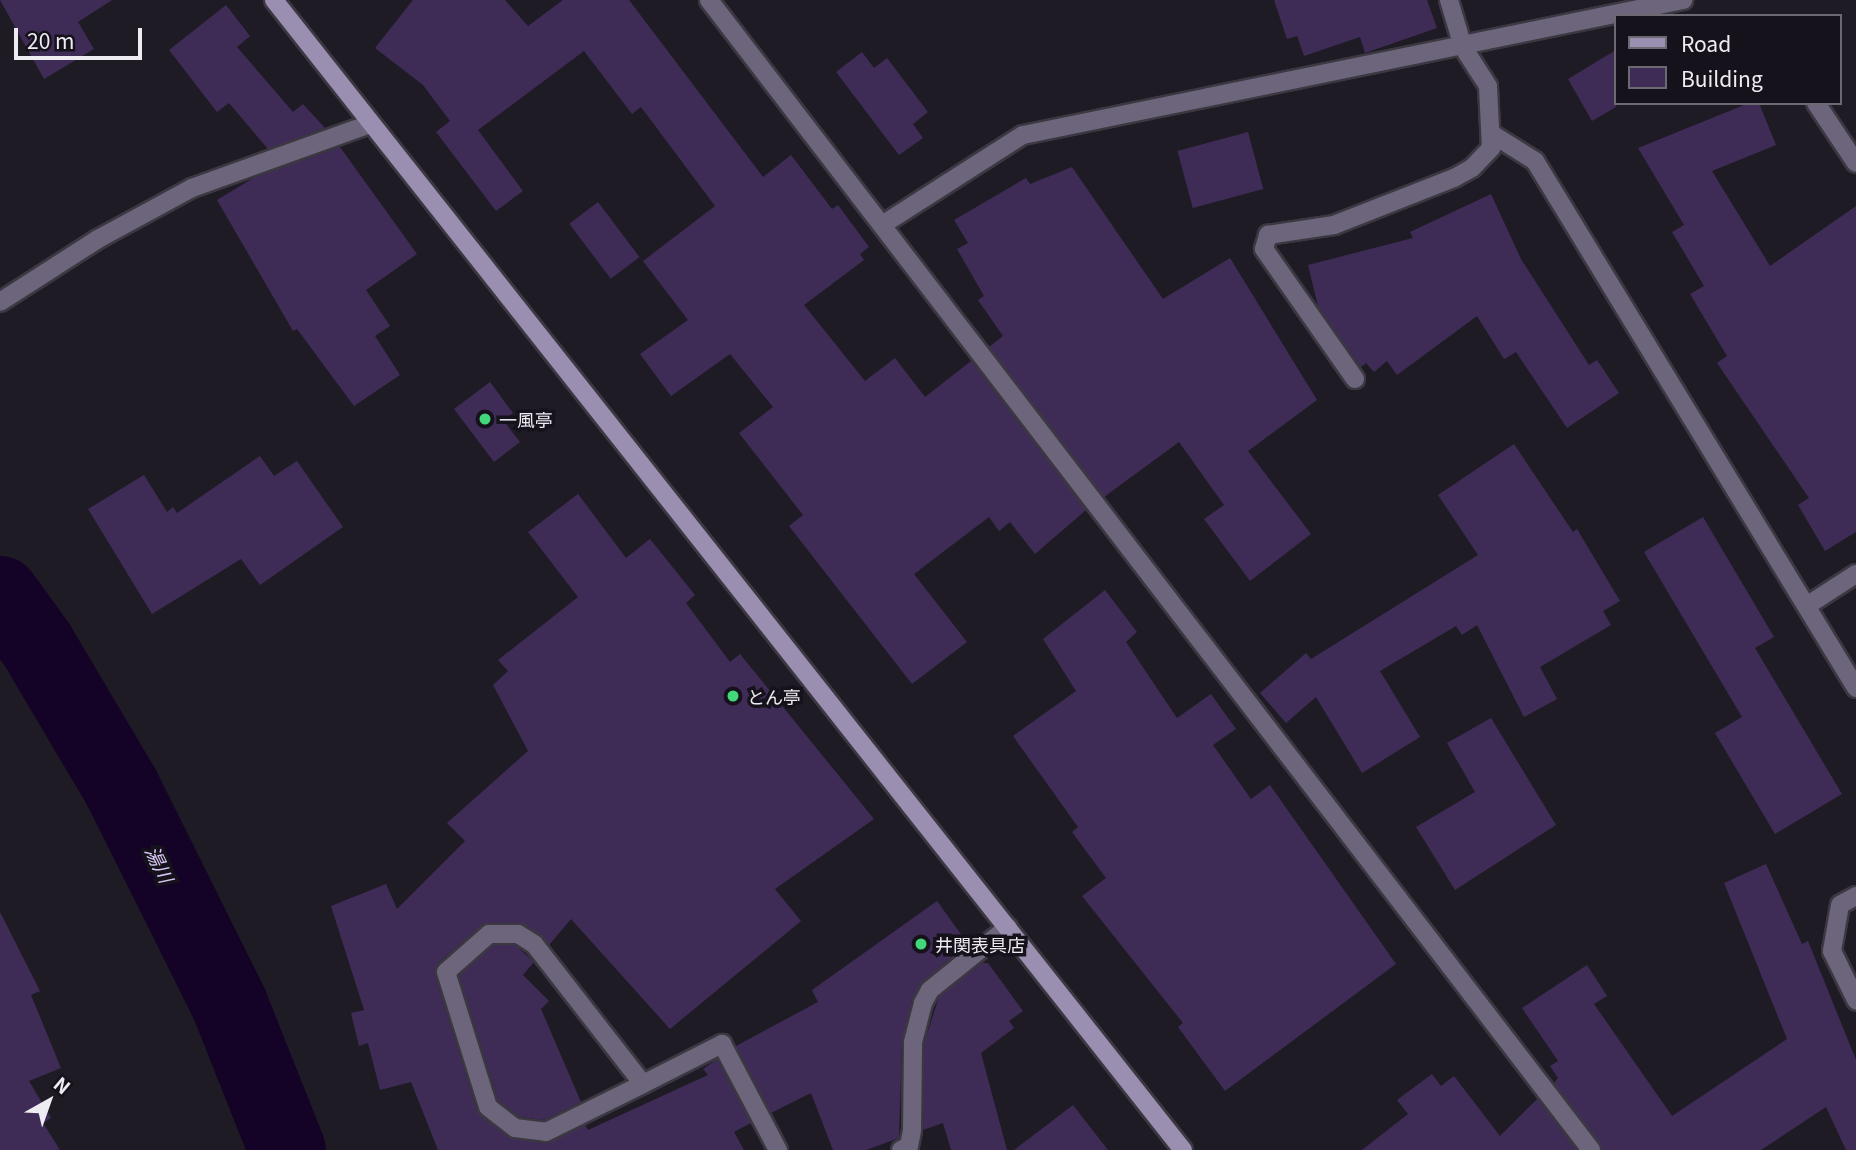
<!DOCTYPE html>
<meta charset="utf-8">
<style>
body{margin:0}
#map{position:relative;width:1856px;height:1150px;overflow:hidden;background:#1f1b25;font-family:Georgia,"Noto Sans JP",serif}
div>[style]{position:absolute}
.river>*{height:77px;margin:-38.5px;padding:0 38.5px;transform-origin:38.5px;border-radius:38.5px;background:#140227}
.building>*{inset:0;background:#3e2c57;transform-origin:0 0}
.roads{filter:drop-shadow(2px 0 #3c3842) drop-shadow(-2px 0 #3c3842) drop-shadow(0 2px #3c3842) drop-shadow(0 -2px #3c3842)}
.street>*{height:18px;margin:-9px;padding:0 9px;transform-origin:9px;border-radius:9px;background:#6d657b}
.secondary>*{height:18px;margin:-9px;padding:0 9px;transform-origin:9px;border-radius:9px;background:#9b8fb1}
.dots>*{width:19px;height:19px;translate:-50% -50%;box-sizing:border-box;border:4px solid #16121c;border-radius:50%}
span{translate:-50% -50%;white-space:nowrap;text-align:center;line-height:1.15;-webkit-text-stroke:7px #16121c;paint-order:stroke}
.poi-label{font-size:18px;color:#eeecf3}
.left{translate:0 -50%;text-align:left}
.water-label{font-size:19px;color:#d8c7f4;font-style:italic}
.legend{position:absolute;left:1614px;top:14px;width:228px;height:91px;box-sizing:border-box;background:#16121c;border:2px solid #6c6972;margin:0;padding:9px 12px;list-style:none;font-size:21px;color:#eeecf3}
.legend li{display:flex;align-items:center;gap:14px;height:35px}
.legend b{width:35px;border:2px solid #6c6972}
.north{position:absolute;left:14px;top:1066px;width:70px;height:70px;-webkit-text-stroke:5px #16121c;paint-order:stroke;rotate:40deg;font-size:19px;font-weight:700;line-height:28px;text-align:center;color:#eeecf3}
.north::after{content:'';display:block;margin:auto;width:24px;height:32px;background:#eeecf3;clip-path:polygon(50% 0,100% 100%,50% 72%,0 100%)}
.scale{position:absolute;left:14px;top:28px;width:128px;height:32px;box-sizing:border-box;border:4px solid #eeecf3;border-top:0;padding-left:9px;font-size:21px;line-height:24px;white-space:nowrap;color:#eeecf3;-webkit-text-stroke:5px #16121c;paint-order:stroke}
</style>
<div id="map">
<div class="river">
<div style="left:0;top:594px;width:63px;rotate:54deg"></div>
<div style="left:37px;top:645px;width:165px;rotate:59.4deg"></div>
<div style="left:121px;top:787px;width:242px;rotate:63.5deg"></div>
<div style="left:229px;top:1004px;width:157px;rotate:68.3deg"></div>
</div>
<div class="building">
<div style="clip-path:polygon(0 0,112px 0,78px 22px,94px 49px,44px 79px)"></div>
<div style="clip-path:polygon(413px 0,505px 0,528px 26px,563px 0,629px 0,763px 177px,791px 155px,832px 209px,838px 205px,869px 247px,860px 254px,864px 260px,804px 305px,865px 381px,895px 358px,925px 397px,971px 361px,1086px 510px,1035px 554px,1010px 522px,999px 531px,989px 517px,914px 574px,967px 642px,912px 684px,789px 526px,803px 515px,739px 433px,773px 407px,730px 354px,671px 396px,640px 354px,688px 320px,643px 261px,715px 206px,641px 107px,632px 114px,584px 51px,478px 130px,523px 191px,496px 211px,436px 132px,450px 121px,423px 85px,375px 48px)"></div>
<div style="clip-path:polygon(1274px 0,1427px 0,1437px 28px,1365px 53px,1360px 37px,1304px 56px,1297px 36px,1287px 39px)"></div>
<div style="clip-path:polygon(226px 5px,250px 36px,237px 47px,293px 112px,303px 104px,325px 128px,268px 149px,229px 103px,217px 112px,169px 50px)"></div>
<div style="clip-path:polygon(1616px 50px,1616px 107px,1592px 121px,1568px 79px)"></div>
<div style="clip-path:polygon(862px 52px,874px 68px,887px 58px,928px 112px,913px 124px,923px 138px,899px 155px,836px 72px)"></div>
<div style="clip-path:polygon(1749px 103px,1759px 103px,1776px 145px,1712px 171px,1770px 266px,1856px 206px,1856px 532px,1825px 551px,1798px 505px,1809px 498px,1717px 363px,1727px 356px,1690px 294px,1704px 286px,1672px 232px,1684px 225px,1638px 148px)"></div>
<div style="left:1248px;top:132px;width:59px;height:73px;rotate:75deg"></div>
<div style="clip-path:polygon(340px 147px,417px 254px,366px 290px,390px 326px,375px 336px,400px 375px,354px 406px,297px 329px,293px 331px,217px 200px,255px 177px)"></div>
<div style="clip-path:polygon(1072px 167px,1163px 299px,1230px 258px,1317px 400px,1248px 451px,1311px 534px,1250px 581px,1204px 519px,1224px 505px,1179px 442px,1104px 497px,989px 347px,1003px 336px,978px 300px,984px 296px,957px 249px,968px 243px,954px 220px,1026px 178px,1030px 184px)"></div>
<div style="clip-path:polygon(1491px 194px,1521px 259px,1589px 365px,1597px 360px,1619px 393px,1567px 428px,1516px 352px,1504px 359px,1477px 316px,1397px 375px,1387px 361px,1374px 372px,1366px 363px,1361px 367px,1318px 306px,1308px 265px,1413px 238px,1410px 232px)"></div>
<div style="left:598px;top:202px;width:69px;height:36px;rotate:53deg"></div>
<div style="clip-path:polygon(490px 382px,513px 413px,503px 420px,520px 442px,494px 462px,454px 409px)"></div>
<div style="clip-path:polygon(1514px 444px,1573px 532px,1577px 529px,1620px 601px,1603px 611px,1611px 625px,1540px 667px,1557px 699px,1524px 717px,1477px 625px,1462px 635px,1456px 626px,1380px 671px,1420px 737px,1362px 773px,1316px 697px,1286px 723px,1260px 693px,1306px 653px,1311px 659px,1478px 555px,1438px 495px)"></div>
<div style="clip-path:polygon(260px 456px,274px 476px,297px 461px,343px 527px,260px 585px,241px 559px,152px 614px,88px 509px,144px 475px,167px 512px,173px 507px,177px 513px)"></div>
<div style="clip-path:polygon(578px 494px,626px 558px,650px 539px,695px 595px,686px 603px,730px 662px,740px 654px,874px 819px,775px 889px,801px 921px,670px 1029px,571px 919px,549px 945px,523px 924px,482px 925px,438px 963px,435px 975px,477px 1110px,509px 1137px,545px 1143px,585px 1125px,588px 1130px,708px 1075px,703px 1069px,717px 1059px,751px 1123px,734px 1132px,744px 1150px,438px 1150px,411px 1082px,380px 1090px,368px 1043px,359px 1046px,351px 1013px,364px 1010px,331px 906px,386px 884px,397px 909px,465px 841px,447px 823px,528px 751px,493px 685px,508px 671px,498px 660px,578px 597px,528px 532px)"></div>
<div style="clip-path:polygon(1703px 517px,1774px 637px,1755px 648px,1842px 794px,1775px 834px,1715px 733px,1742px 717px,1644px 552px)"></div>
<div style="clip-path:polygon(1105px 590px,1137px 632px,1126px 642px,1177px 718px,1211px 694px,1236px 729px,1213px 745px,1251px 799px,1270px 785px,1396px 964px,1225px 1091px,1178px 1027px,1183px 1023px,1082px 896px,1106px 878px,1072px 832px,1078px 827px,1013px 736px,1076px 691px,1043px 639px)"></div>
<div style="clip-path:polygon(1491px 718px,1556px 825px,1455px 890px,1416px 827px,1475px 792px,1447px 743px)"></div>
<div style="clip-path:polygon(1766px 864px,1802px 944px,1808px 941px,1856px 1060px,1856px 1150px,1846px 1150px,1826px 1107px,1761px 1150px,1602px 1150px,1554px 1083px,1558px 1078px,1550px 1066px,1558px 1061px,1522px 1008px,1587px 965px,1607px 996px,1594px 1004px,1672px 1116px,1787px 1039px,1724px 883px)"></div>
<div style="clip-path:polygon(937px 901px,968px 944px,923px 981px,912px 1000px,902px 1042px,899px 1138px,866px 1150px,833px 1150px,811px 1093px,771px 1113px,736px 1046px,818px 1002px,812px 990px)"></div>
<div style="clip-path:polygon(0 912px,40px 991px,31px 995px,61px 1068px,29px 1081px,51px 1118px,43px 1123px,60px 1150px,0 1150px)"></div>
<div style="clip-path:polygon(493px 945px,515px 945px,534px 962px,523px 975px,549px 1001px,541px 1009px,581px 1102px,544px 1120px,520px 1117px,498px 1100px,459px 976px)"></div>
<div style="clip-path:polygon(982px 963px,988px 963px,1023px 1011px,1009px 1021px,1014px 1028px,981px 1053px,1007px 1150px,951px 1150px,943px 1123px,923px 1130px,924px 1043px,939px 997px)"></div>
<div style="clip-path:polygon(1432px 1074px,1441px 1086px,1454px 1076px,1500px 1136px,1537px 1099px,1577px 1150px,1362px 1150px,1408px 1114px,1397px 1100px)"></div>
<div style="clip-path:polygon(1073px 1105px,1108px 1150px,1014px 1150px)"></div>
</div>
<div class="roads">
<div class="street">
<div style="left:709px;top:0;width:1449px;rotate:52.51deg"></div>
<div style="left:1816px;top:103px;width:72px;rotate:56.3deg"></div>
<div style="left:1492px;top:134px;width:51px;rotate:32.1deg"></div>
<div style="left:1535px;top:161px;width:617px;rotate:58.65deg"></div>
<div style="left:882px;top:225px;width:167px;rotate:-32.6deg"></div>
<div style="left:1023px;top:135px;width:674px;rotate:-11.56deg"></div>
<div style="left:0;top:302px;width:117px;rotate:-32.7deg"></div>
<div style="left:98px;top:239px;width:107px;rotate:-28.5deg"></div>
<div style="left:192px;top:188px;width:189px;rotate:-19.8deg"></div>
<div style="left:1355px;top:379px;width:159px;rotate:-125deg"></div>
<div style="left:1264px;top:249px;width:15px;rotate:-74deg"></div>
<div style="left:1268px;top:235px;width:67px;rotate:-8.6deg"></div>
<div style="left:1334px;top:225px;width:129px;rotate:-21.4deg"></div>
<div style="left:1454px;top:178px;width:21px;rotate:-29deg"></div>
<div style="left:1472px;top:168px;width:28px;rotate:-46deg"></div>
<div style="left:1491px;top:148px;width:62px;rotate:-92.8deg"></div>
<div style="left:1488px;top:86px;width:46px;rotate:-122.7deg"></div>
<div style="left:1463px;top:47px;width:49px;rotate:-106.6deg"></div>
<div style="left:1808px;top:605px;width:57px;rotate:-32.9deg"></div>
<div style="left:1856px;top:896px;width:18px;rotate:151deg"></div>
<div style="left:1840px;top:905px;width:47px;rotate:99.9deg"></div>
<div style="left:1832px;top:951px;width:55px;rotate:63.9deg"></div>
<div style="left:643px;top:1084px;width:177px;rotate:-127.9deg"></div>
<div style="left:534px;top:944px;width:19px;rotate:-148deg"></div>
<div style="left:518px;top:934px;width:29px;rotate:180deg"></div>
<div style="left:489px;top:934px;width:57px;rotate:138.5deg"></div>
<div style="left:446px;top:972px;width:141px;rotate:72.7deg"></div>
<div style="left:488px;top:1107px;width:34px;rotate:38deg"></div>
<div style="left:515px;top:1128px;width:31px;rotate:7deg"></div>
<div style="left:546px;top:1132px;width:108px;rotate:-26.3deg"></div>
<div style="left:643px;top:1084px;width:89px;rotate:-26.9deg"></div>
<div style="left:722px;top:1044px;width:120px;rotate:62.2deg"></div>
<div style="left:901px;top:1150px;width:9px;rotate:-27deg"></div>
<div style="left:909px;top:1146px;width:16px;rotate:-79deg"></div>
<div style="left:912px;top:1130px;width:88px;rotate:-89.3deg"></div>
<div style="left:913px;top:1042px;width:40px;rotate:-75.6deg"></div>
<div style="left:923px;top:1003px;width:15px;rotate:-62deg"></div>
<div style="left:930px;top:990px;width:100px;rotate:-38.9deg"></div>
</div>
<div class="secondary">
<div style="left:274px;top:0;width:1466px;rotate:51.68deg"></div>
</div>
</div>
<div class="dots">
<div style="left:485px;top:419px;background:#43d77b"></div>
<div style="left:733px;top:696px;background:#43d77b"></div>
<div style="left:921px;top:944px;background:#43d77b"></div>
</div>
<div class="poi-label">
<span class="left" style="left:499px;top:419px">一風亭</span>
<span class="left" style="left:747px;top:696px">とん亭</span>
<span class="left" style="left:935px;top:944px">井関表具店</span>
</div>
<div class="water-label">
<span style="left:160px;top:864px;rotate:64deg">湯川</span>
</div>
<ul class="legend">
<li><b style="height:9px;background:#9b8fb1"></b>Road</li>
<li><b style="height:19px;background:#3e2c57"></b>Building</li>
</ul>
<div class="north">N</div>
<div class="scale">20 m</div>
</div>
